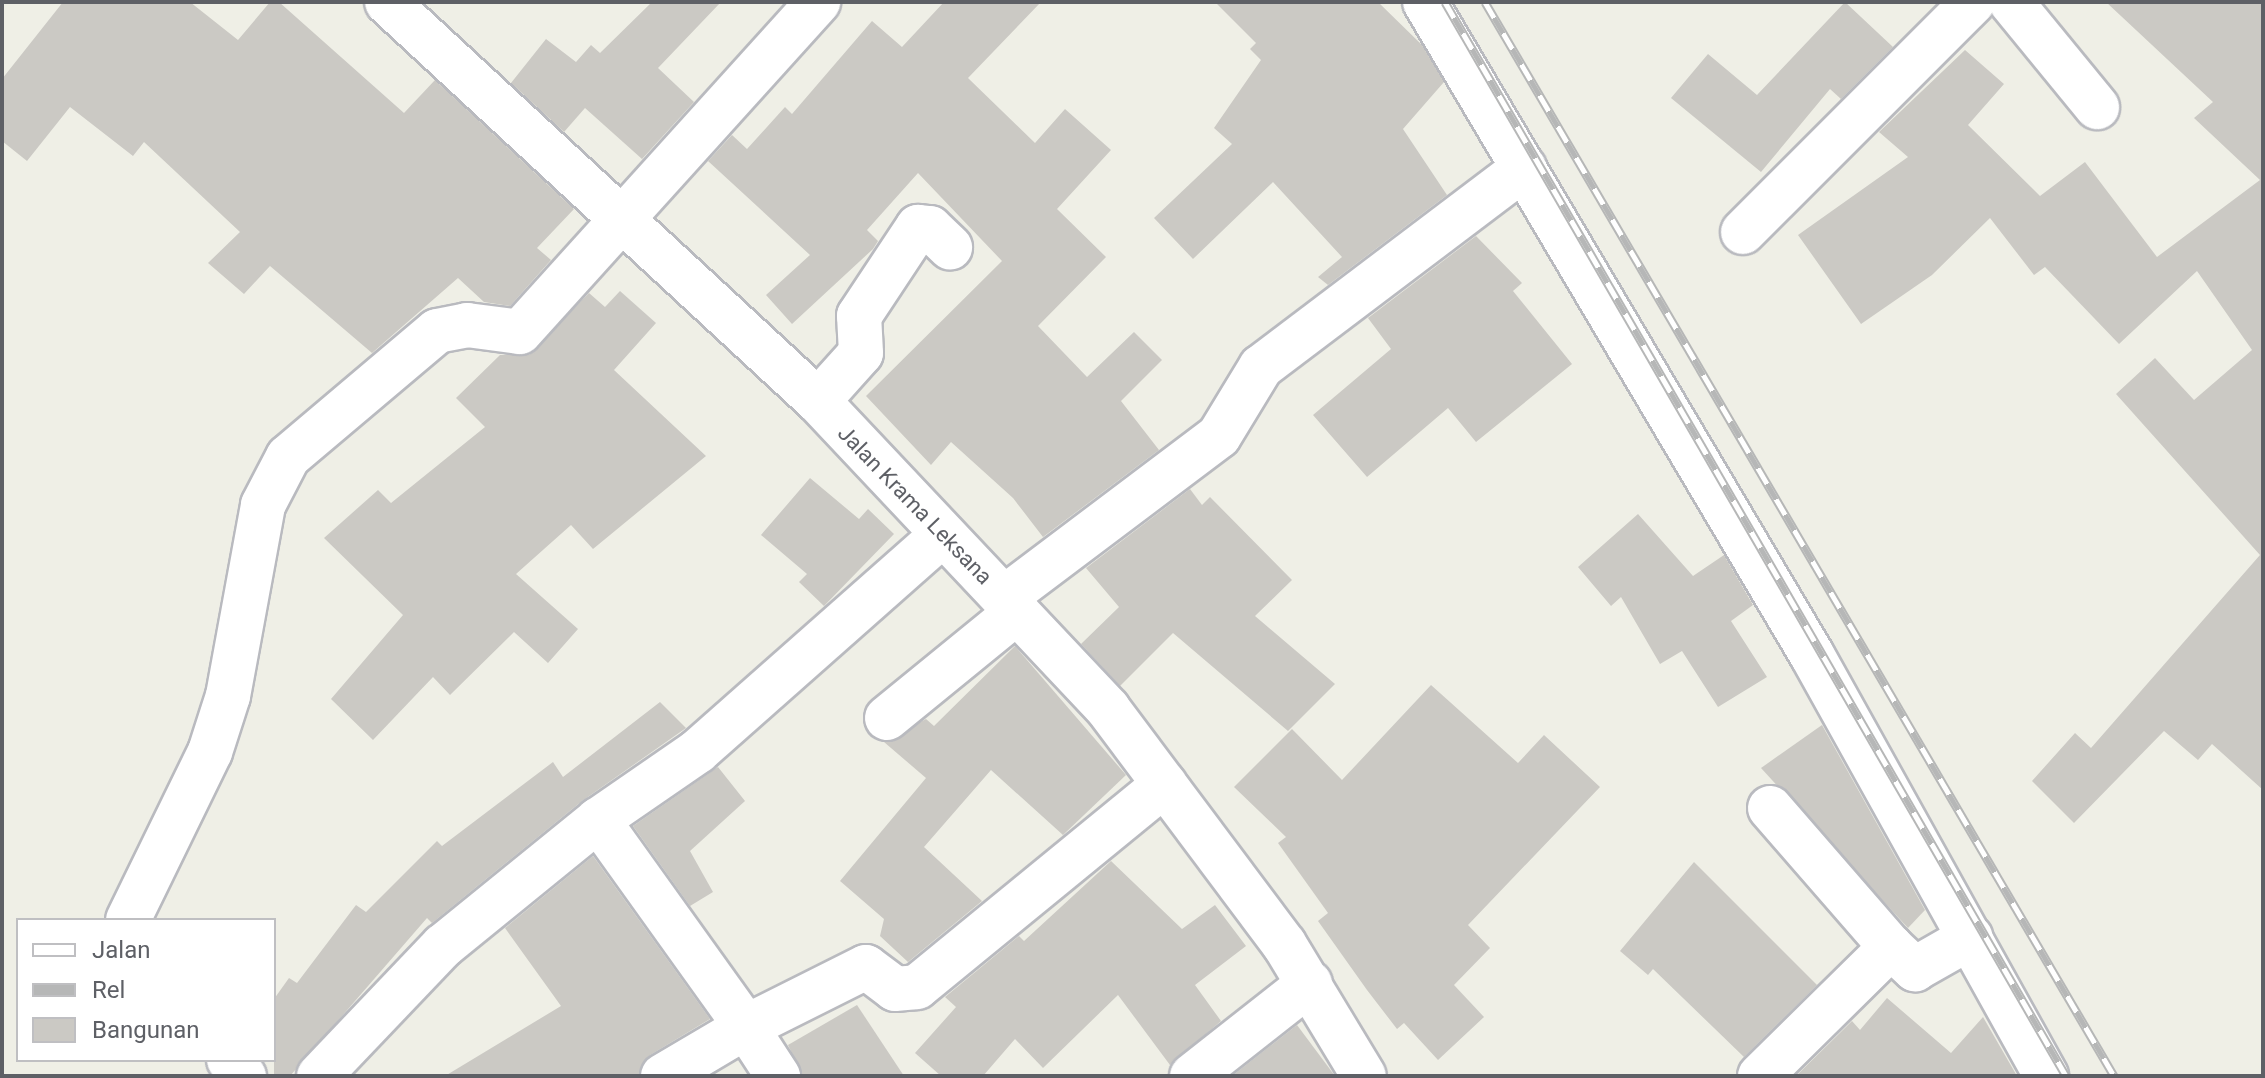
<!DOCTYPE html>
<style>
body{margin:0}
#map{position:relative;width:2265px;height:1078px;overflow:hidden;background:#efefe6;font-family:Roboto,sans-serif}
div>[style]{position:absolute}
.building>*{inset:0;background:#cbc9c4}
.roads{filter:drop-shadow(2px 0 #b9babf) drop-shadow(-2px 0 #b9babf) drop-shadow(0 2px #b9babf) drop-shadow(0 -2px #b9babf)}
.minor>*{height:44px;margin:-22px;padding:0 22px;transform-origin:22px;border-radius:22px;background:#fff}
.rail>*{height:9px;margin-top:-4.5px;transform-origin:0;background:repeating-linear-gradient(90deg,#fff 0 18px,#b6b7b7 0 36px);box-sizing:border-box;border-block:2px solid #b6b7b7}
span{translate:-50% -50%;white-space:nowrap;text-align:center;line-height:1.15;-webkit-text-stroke:7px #fff;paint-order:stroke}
.street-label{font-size:22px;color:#5e6066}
.frame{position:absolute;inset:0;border:4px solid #5e6066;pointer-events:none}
.legend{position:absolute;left:16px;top:918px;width:260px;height:144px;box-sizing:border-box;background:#fff;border:2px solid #bfbfc2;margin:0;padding:10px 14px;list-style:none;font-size:24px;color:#5e6066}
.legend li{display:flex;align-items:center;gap:16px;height:40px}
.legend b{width:40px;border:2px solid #bfbfc2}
</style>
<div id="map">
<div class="building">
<div style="clip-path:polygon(63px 2px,190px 2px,238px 40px,270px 2px,279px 2px,404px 113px,435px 80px,574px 209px,537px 248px,551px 260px,510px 306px,484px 302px,458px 278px,372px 353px,270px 266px,244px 294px,208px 263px,240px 232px,144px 142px,133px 156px,70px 107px,27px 161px,2px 141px,2px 79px)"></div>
<div style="clip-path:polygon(652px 2px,721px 2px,658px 68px,694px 102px,642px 159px,585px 108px,564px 132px,511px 83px,546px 39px,576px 62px,591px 45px,600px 53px)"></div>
<div style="clip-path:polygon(944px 2px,1041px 2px,968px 78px,1035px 143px,1065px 109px,1111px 150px,1057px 209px,1106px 257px,1038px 326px,1087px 377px,1134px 332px,1162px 360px,1121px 401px,1159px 450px,1043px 537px,1013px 498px,951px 442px,931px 465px,866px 396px,1002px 261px,918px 173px,867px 230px,878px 241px,873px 249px,792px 324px,766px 295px,810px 255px,708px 161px,732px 135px,747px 149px,785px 107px,792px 114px,872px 21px,902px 47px)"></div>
<div style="clip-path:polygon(1215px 2px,1378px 2px,1422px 45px,1444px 82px,1403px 129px,1447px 195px,1328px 285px,1318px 277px,1342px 257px,1273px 182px,1193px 259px,1154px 218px,1232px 144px,1214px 128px,1261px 60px,1250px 49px,1256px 43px)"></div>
<div style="clip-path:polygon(1845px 2px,1893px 47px,1841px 99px,1830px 89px,1761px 172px,1671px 98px,1708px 54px,1757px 95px)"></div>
<div style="clip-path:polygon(2106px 2px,2263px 2px,2263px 790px,2212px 744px,2198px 760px,2164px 731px,2074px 823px,2032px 781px,2075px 733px,2091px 748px,2260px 555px,2116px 394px,2155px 358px,2194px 400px,2252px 350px,2197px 271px,2119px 344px,2045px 267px,2034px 275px,1990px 218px,1932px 275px,1861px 324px,1798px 235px,1908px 157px,1879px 132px,1965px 50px,2004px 84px,1968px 125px,2040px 196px,2085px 162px,2157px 257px,2260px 180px,2194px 118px,2213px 102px)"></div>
<div style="clip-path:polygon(1476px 236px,1522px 283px,1513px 291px,1572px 364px,1476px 442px,1448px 408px,1367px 477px,1313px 415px,1391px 349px,1368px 318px)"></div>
<div style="clip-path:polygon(620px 291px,656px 323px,614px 370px,706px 456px,593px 549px,571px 525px,516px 574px,578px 629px,548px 663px,514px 632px,450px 695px,433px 677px,373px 740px,331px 699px,403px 615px,324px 538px,378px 490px,391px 503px,485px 427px,456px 398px,500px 355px,529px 355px,589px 293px,605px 307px)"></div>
<div style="clip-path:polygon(810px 478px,859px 519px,868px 509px,894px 534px,824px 606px,799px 582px,807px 574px,761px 535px)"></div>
<div style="clip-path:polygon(1190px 489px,1202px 505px,1210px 497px,1292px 580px,1255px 616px,1335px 684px,1288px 731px,1173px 633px,1120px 686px,1081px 644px,1119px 607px,1086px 568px)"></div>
<div style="clip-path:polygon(1638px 514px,1693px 576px,1724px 555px,1753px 605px,1731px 621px,1767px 677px,1718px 707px,1682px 651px,1660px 664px,1621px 597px,1611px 606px,1578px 567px)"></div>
<div style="clip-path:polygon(1015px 646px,1126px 775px,1063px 835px,991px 770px,924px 847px,982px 901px,908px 962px,880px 936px,884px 919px,840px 881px,926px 778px,884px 742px,926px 719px,934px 726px)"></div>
<div style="clip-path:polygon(1431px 685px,1518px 763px,1544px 735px,1600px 787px,1468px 925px,1490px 948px,1454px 985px,1484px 1017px,1438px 1060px,1404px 1023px,1397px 1029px,1367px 990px,1318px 921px,1328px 913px,1278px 843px,1286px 837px,1234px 787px,1292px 729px,1342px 780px)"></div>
<div style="clip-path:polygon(660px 702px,686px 728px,582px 801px,432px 923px,427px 918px,290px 1076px,274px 1076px,274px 999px,289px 978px,297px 983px,356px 905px,366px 912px,437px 841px,442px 846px,553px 762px,563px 777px)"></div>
<div style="clip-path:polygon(1822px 725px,1925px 910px,1908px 928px,1761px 768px)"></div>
<div style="clip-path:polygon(718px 767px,745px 801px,690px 851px,713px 892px,690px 906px,633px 826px)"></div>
<div style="clip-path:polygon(593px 856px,710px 1019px,650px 1055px,638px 1076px,445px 1076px,561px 1006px,505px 928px)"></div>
<div style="clip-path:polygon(1111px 861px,1182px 929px,1215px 905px,1246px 946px,1195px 985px,1221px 1021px,1170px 1065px,1118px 995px,1043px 1068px,1015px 1039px,983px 1076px,941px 1076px,915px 1053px,956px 1007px,945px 997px,1019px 936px,1024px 941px)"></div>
<div style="clip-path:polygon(1694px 862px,1817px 985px,1744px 1057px,1653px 969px,1648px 975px,1620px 951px)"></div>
<div style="clip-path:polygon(1887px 998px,1951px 1053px,1983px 1017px,2017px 1076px,1796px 1076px,1852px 1021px,1860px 1030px)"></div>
<div style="clip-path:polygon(857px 1005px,904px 1076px,803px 1076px,788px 1045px)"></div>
<div style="clip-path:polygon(1297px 1025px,1335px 1076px,1232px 1076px)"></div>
</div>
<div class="roads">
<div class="minor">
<div style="left:387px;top:2px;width:587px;rotate:42.79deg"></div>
<div style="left:818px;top:401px;width:423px;rotate:46.7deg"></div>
<div style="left:1108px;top:709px;width:294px;rotate:53.2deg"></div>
<div style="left:1284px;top:944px;width:154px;rotate:58.8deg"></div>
<div style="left:1425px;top:2px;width:759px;rotate:59.35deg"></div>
<div style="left:1812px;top:655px;width:482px;rotate:60.9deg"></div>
<div style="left:2011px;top:2px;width:136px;rotate:50.7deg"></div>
<div style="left:1743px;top:232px;width:325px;rotate:-45deg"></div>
<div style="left:818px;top:401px;width:64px;rotate:-48.1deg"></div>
<div style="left:861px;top:353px;width:37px;rotate:-93deg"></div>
<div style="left:859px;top:316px;width:107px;rotate:-56.5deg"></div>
<div style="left:918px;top:227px;width:12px;rotate:5deg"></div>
<div style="left:930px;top:228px;width:28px;rotate:44deg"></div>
<div style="left:1004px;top:598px;width:269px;rotate:-37deg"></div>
<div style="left:1219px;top:436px;width:81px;rotate:-58.7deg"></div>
<div style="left:1261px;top:367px;width:330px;rotate:-37.1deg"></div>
<div style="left:887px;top:718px;width:168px;rotate:-39.2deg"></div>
<div style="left:1770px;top:808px;width:184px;rotate:49deg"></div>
<div style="left:598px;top:820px;width:254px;rotate:54.4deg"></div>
<div style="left:746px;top:1027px;width:134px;rotate:-26.6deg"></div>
<div style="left:866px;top:967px;width:36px;rotate:37deg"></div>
<div style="left:895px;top:989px;width:22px;rotate:-5deg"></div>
<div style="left:917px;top:987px;width:320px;rotate:-39.3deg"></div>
<div style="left:128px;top:920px;width:187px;rotate:-64deg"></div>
<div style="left:210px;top:752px;width:59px;rotate:-72.2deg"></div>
<div style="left:228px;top:696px;width:194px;rotate:-79.6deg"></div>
<div style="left:263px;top:505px;width:54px;rotate:-62.5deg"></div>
<div style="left:288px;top:457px;width:195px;rotate:-40.2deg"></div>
<div style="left:437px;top:331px;width:31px;rotate:-11deg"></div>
<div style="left:467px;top:325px;width:53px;rotate:7.5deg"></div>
<div style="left:520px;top:332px;width:445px;rotate:-47.9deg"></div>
<div style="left:229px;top:1060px;width:22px;rotate:47deg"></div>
<div style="left:319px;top:1076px;width:180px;rotate:-46.4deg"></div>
<div style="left:443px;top:946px;width:200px;rotate:-39.1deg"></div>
<div style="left:598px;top:820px;width:121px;rotate:-34.6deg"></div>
<div style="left:698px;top:751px;width:323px;rotate:-41.5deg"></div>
<div style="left:663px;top:1076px;width:96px;rotate:-30.6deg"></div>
<div style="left:746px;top:1027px;width:59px;rotate:56.9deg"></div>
<div style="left:1192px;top:1076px;width:150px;rotate:-38.2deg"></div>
<div style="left:1760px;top:1076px;width:184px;rotate:-44.6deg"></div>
<div style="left:1891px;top:947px;width:33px;rotate:43deg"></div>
<div style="left:1915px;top:969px;width:64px;rotate:-29.7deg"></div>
</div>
</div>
<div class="rail">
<div style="left:1445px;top:2px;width:1241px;rotate:59.96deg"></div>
<div style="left:1485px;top:2px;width:1245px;rotate:59.64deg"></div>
</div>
<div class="street-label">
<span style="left:915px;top:505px;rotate:46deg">Jalan Krama Leksana</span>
</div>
<div class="frame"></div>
<ul class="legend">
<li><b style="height:10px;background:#fff"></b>Jalan</li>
<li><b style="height:10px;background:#b6b7b7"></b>Rel</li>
<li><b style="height:22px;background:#cbc9c4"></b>Bangunan</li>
</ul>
</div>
